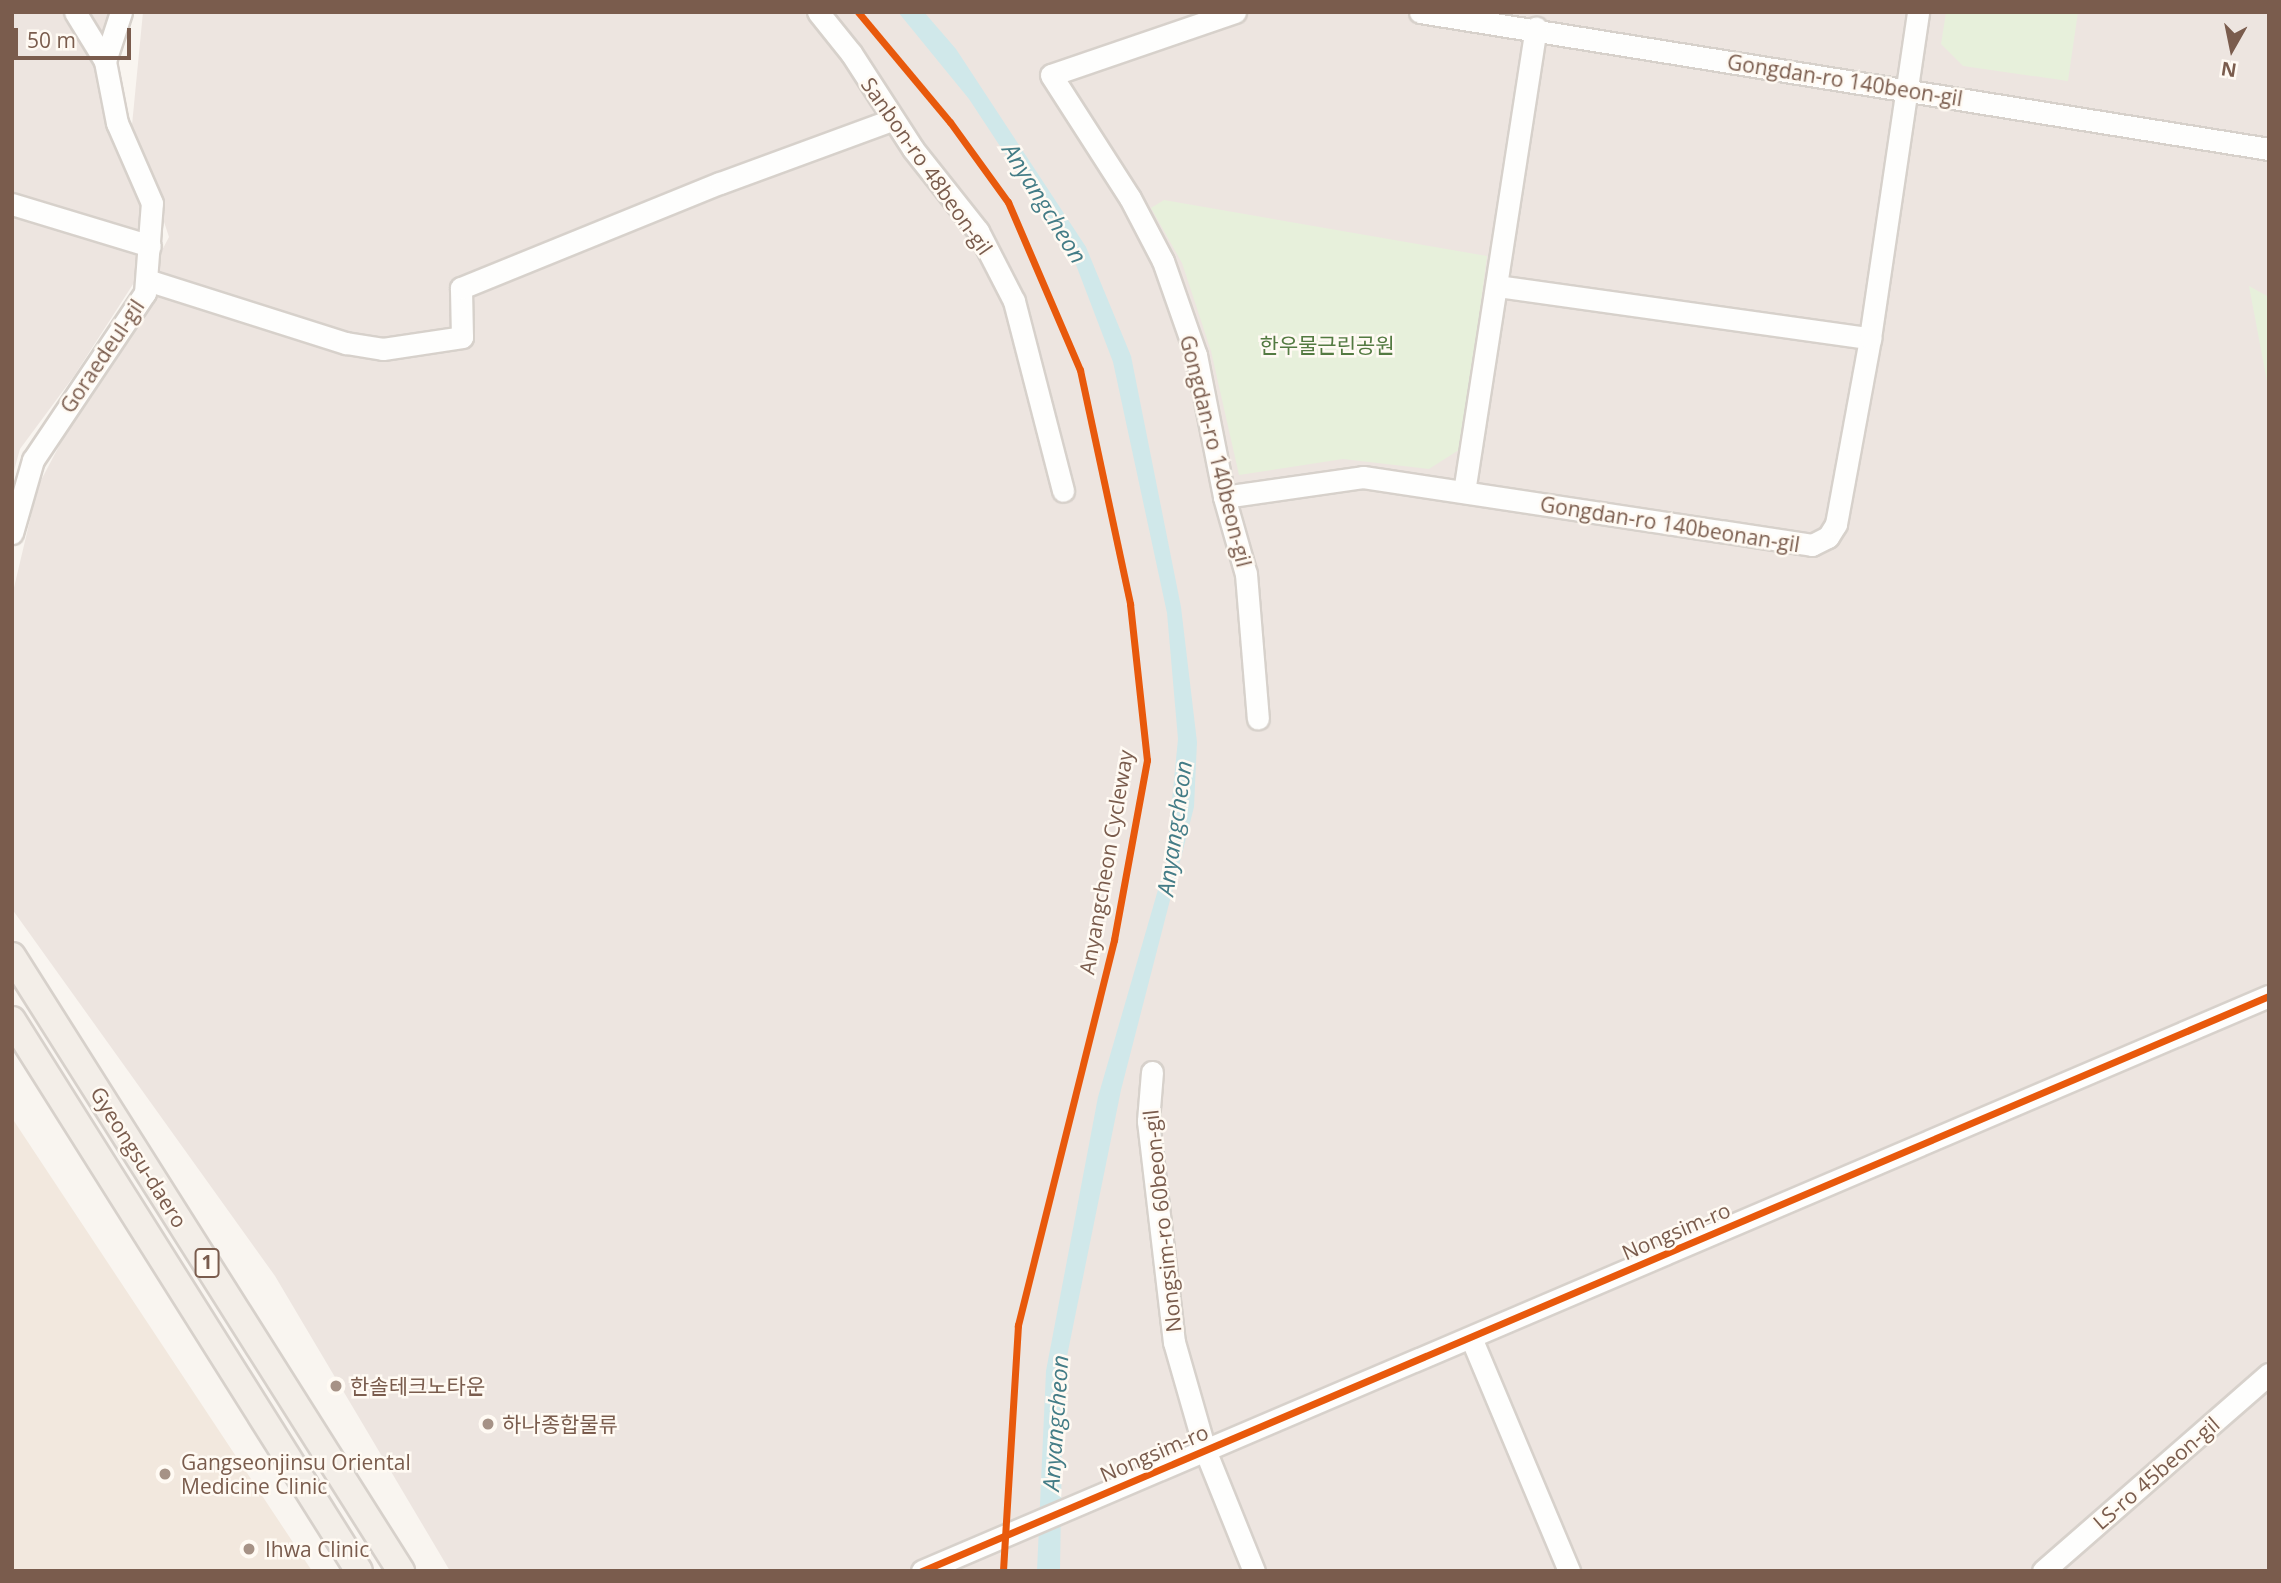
<!DOCTYPE html>
<meta charset="utf-8">
<style>
body{margin:0}
#map{position:relative;width:2281px;height:1583px;overflow:hidden;background:#f9f5f0;font-family:"Open Sans","Noto Sans KR",sans-serif}
div>[style]{position:absolute}
.residential>*{inset:0;background:#f2e8de}
.industrial>*{inset:0;background:#ede5e0}
.green>*{inset:0;background:#e7f0db}
.water>*{inset:0;background:#d0e8ea}
.roads{filter:drop-shadow(2px 0 #d7d1cb) drop-shadow(-2px 0 #d7d1cb) drop-shadow(0 2px #d7d1cb) drop-shadow(0 -2px #d7d1cb)}
.minor>*{height:21px;margin:-10.5px;padding:0 10.5px;transform-origin:10.5px;border-radius:10.5px;background:#fefefd}
.major>*{height:26px;margin:-13px;padding:0 13px;transform-origin:13px;border-radius:13px;background:#f3eee8}
.cycleway>*{height:7px;margin:-3.5px;padding:0 3.5px;transform-origin:3.5px;border-radius:3.5px;background:#e8590c}
.dots>*{width:19px;height:19px;translate:-50% -50%;box-sizing:border-box;border:4px solid #fffaf3;border-radius:50%}
span{translate:-50% -50%;white-space:nowrap;text-align:center;line-height:1.15;-webkit-text-stroke:5px #fffaf3;paint-order:stroke}
.shield-label span{padding:2px 5px;background:#fffaf3;border:2px solid;border-radius:5px;-webkit-text-stroke-width:0}
.shield-label{font-size:19px;color:#7a5c4d;font-weight:700}
.street-label{font-size:21px;color:#7a5c4d}
.park-label{font-size:21px;color:#537a41}
.poi-label{font-size:21px;color:#7a5c4d}
.left{translate:0 -50%;text-align:left}
.water-label{font-size:23px;color:#437c86;font-style:italic}
.frame{position:absolute;inset:0;border:14px solid #7a5c4d;pointer-events:none}
.north{position:absolute;left:2197px;top:14px;width:70px;height:70px;-webkit-text-stroke:5px #fffaf3;paint-order:stroke;rotate:189deg;font-size:19px;font-weight:700;line-height:28px;text-align:center;color:#7a5c4d}
.north::after{content:'';display:block;margin:auto;width:24px;height:32px;background:#7a5c4d;clip-path:polygon(50% 0,100% 100%,50% 72%,0 100%)}
.scale{position:absolute;left:14px;top:28px;width:117px;height:32px;box-sizing:border-box;border:4px solid #7a5c4d;border-top:0;padding-left:9px;font-size:21px;line-height:24px;white-space:nowrap;color:#7a5c4d;-webkit-text-stroke:5px #fffaf3;paint-order:stroke}
</style>
<div id="map">
<div class="residential">
<div style="clip-path:polygon(12px 1118px,104px 1257px,312px 1571px,12px 1571px)"></div>
</div>
<div class="industrial">
<div style="clip-path:polygon(12px 12px,114px 12px,98px 64px,101px 101px,145px 221px,137px 278px,74px 376px,20px 449px,12px 478px)"></div>
<div style="clip-path:polygon(143px 12px,2269px 12px,2269px 1571px,450px 1571px,275px 1276px,12px 909px,12px 596px,38px 486px,169px 237px,132px 125px)"></div>
</div>
<div class="green">
<div style="clip-path:polygon(1946px 12px,2078px 12px,2068px 81px,1963px 66px,1941px 44px)"></div>
<div style="clip-path:polygon(1164px 200px,1487px 256px,1462px 448px,1429px 469px,1343px 459px,1239px 475px,1211px 351px,1182px 263px,1151px 208px)"></div>
<div style="clip-path:polygon(2249px 286px,2269px 297px,2269px 392px)"></div>
</div>
<div class="water">
<div style="clip-path:polygon(898px 12px,924px 12px,956px 49px,1086px 247px,1131px 356px,1181px 607px,1197px 742px,1194px 807px,1121px 1090px,1063px 1376px,1060px 1571px,1037px 1571px,1046px 1371px,1098px 1097px,1166px 862px,1178px 739px,1167px 613px,1113px 362px,1073px 257px,969px 99px)"></div>
</div>
<div class="roads">
<div class="minor">
<div style="left:75px;top:12px;width:57px;rotate:58.5deg"></div>
<div style="left:818px;top:12px;width:53px;rotate:51.2deg"></div>
<div style="left:851px;top:53px;width:114px;rotate:57.1deg"></div>
<div style="left:913px;top:149px;width:105px;rotate:51.6deg"></div>
<div style="left:978px;top:231px;width:79px;rotate:62.8deg"></div>
<div style="left:1014px;top:301px;width:196px;rotate:75.5deg"></div>
<div style="left:1235px;top:12px;width:194px;rotate:161.1deg"></div>
<div style="left:1051px;top:75px;width:146px;rotate:57.3deg"></div>
<div style="left:1130px;top:198px;width:71px;rotate:62.4deg"></div>
<div style="left:1163px;top:261px;width:100px;rotate:70.7deg"></div>
<div style="left:1196px;top:355px;width:145px;rotate:78.8deg"></div>
<div style="left:1224px;top:497px;width:80px;rotate:74.1deg"></div>
<div style="left:1246px;top:574px;width:145px;rotate:85.3deg"></div>
<div style="left:1420px;top:12px;width:860px;rotate:9.17deg"></div>
<div style="left:12px;top:204px;width:144px;rotate:16.9deg"></div>
<div style="left:147px;top:280px;width:209px;rotate:17.6deg"></div>
<div style="left:346px;top:343px;width:37px;rotate:9deg"></div>
<div style="left:383px;top:349px;width:80px;rotate:-8.6deg"></div>
<div style="left:462px;top:337px;width:49px;rotate:-91.2deg"></div>
<div style="left:461px;top:288px;width:279px;rotate:-22.1deg"></div>
<div style="left:720px;top:183px;width:182px;rotate:-20.2deg"></div>
<div style="left:1498px;top:286px;width:376px;rotate:8deg"></div>
<div style="left:1464px;top:492px;width:470px;rotate:-81.2deg"></div>
<div style="left:1224px;top:497px;width:140px;rotate:-8.2deg"></div>
<div style="left:1363px;top:477px;width:454px;rotate:8.6deg"></div>
<div style="left:1812px;top:545px;width:18px;rotate:-27deg"></div>
<div style="left:1828px;top:537px;width:15px;rotate:-58deg"></div>
<div style="left:1836px;top:524px;width:189px;rotate:-79.6deg"></div>
<div style="left:1870px;top:338px;width:330px;rotate:-81.6deg"></div>
<div style="left:12px;top:533px;width:76px;rotate:-74deg"></div>
<div style="left:33px;top:460px;width:201px;rotate:-56.2deg"></div>
<div style="left:145px;top:293px;width:90px;rotate:-85.6deg"></div>
<div style="left:152px;top:203px;width:87px;rotate:-113.6deg"></div>
<div style="left:117px;top:123px;width:63px;rotate:-101deg"></div>
<div style="left:105px;top:61px;width:52px;rotate:-71.9deg"></div>
<div style="left:1152px;top:1072px;width:49px;rotate:94.7deg"></div>
<div style="left:1148px;top:1121px;width:223px;rotate:83.3deg"></div>
<div style="left:1174px;top:1342px;width:112px;rotate:74deg"></div>
<div style="left:1205px;top:1450px;width:131px;rotate:68deg"></div>
<div style="left:1472px;top:1340px;width:251px;rotate:67.2deg"></div>
<div style="left:922px;top:1571px;width:1465px;rotate:-23.12deg"></div>
<div style="left:2043px;top:1571px;width:300px;rotate:-41.1deg"></div>
</div>
<div class="major">
<div style="left:12px;top:956px;width:728px;rotate:57.69deg"></div>
<div style="left:12px;top:1020px;width:651px;rotate:57.8deg"></div>
</div>
</div>
<div class="cycleway">
<div style="left:858px;top:12px;width:143px;rotate:50.1deg"></div>
<div style="left:950px;top:122px;width:99px;rotate:54.1deg"></div>
<div style="left:1008px;top:202px;width:183px;rotate:66.8deg"></div>
<div style="left:1080px;top:370px;width:239px;rotate:77.9deg"></div>
<div style="left:1130px;top:604px;width:157px;rotate:83.8deg"></div>
<div style="left:1147px;top:760px;width:183px;rotate:100.4deg"></div>
<div style="left:1114px;top:940px;width:397px;rotate:104deg"></div>
<div style="left:1018px;top:1325px;width:246px;rotate:93.5deg"></div>
<div style="left:922px;top:1571px;width:1465px;rotate:-23.12deg"></div>
</div>
<div class="dots">
<div style="left:336px;top:1386px;background:#a69286"></div>
<div style="left:488px;top:1424px;background:#a69286"></div>
<div style="left:165px;top:1474px;background:#a69286"></div>
<div style="left:249px;top:1549px;background:#a69286"></div>
</div>
<div class="shield-label">
<span style="left:207px;top:1263px">1</span>
</div>
<div class="street-label">
<span style="left:1845px;top:80px;rotate:9deg">Gongdan-ro 140beon-gil</span>
<span style="left:927px;top:166px;rotate:55deg">Sanbon-ro 48beon-gil</span>
<span style="left:102px;top:356px;rotate:-56deg">Goraedeul-gil</span>
<span style="left:1216px;top:451px;rotate:76deg">Gongdan-ro 140beon-gil</span>
<span style="left:1670px;top:524px;rotate:9deg">Gongdan-ro 140beonan-gil</span>
<span style="left:1106px;top:862px;rotate:-80deg">Anyangcheon Cycleway</span>
<span style="left:139px;top:1157px;rotate:58deg">Gyeongsu-daero</span>
<span style="left:1162px;top:1221px;rotate:-96deg">Nongsim-ro 60beon-gil</span>
<span style="left:1676px;top:1231px;rotate:-23deg">Nongsim-ro</span>
<span style="left:1154px;top:1453px;rotate:-23deg">Nongsim-ro</span>
<span style="left:2156px;top:1473px;rotate:-41deg">LS-ro 45beon-gil</span>
</div>
<div class="park-label">
<span style="left:1327px;top:345px">한우물근린공원</span>
</div>
<div class="poi-label">
<span class="left" style="left:350px;top:1386px">한솔테크노타운</span>
<span class="left" style="left:502px;top:1424px">하나종합물류</span>
<span class="left" style="left:181px;top:1474px">Gangseonjinsu Oriental<br>Medicine Clinic</span>
<span class="left" style="left:265px;top:1549px">Ihwa Clinic</span>
</div>
<div class="water-label">
<span style="left:1045px;top:203px;rotate:58deg">Anyangcheon</span>
<span style="left:1174px;top:828px;rotate:-82deg">Anyangcheon</span>
<span style="left:1055px;top:1423px;rotate:-86deg">Anyangcheon</span>
</div>
<div class="frame"></div>
<div class="north">N</div>
<div class="scale">50 m</div>
</div>
